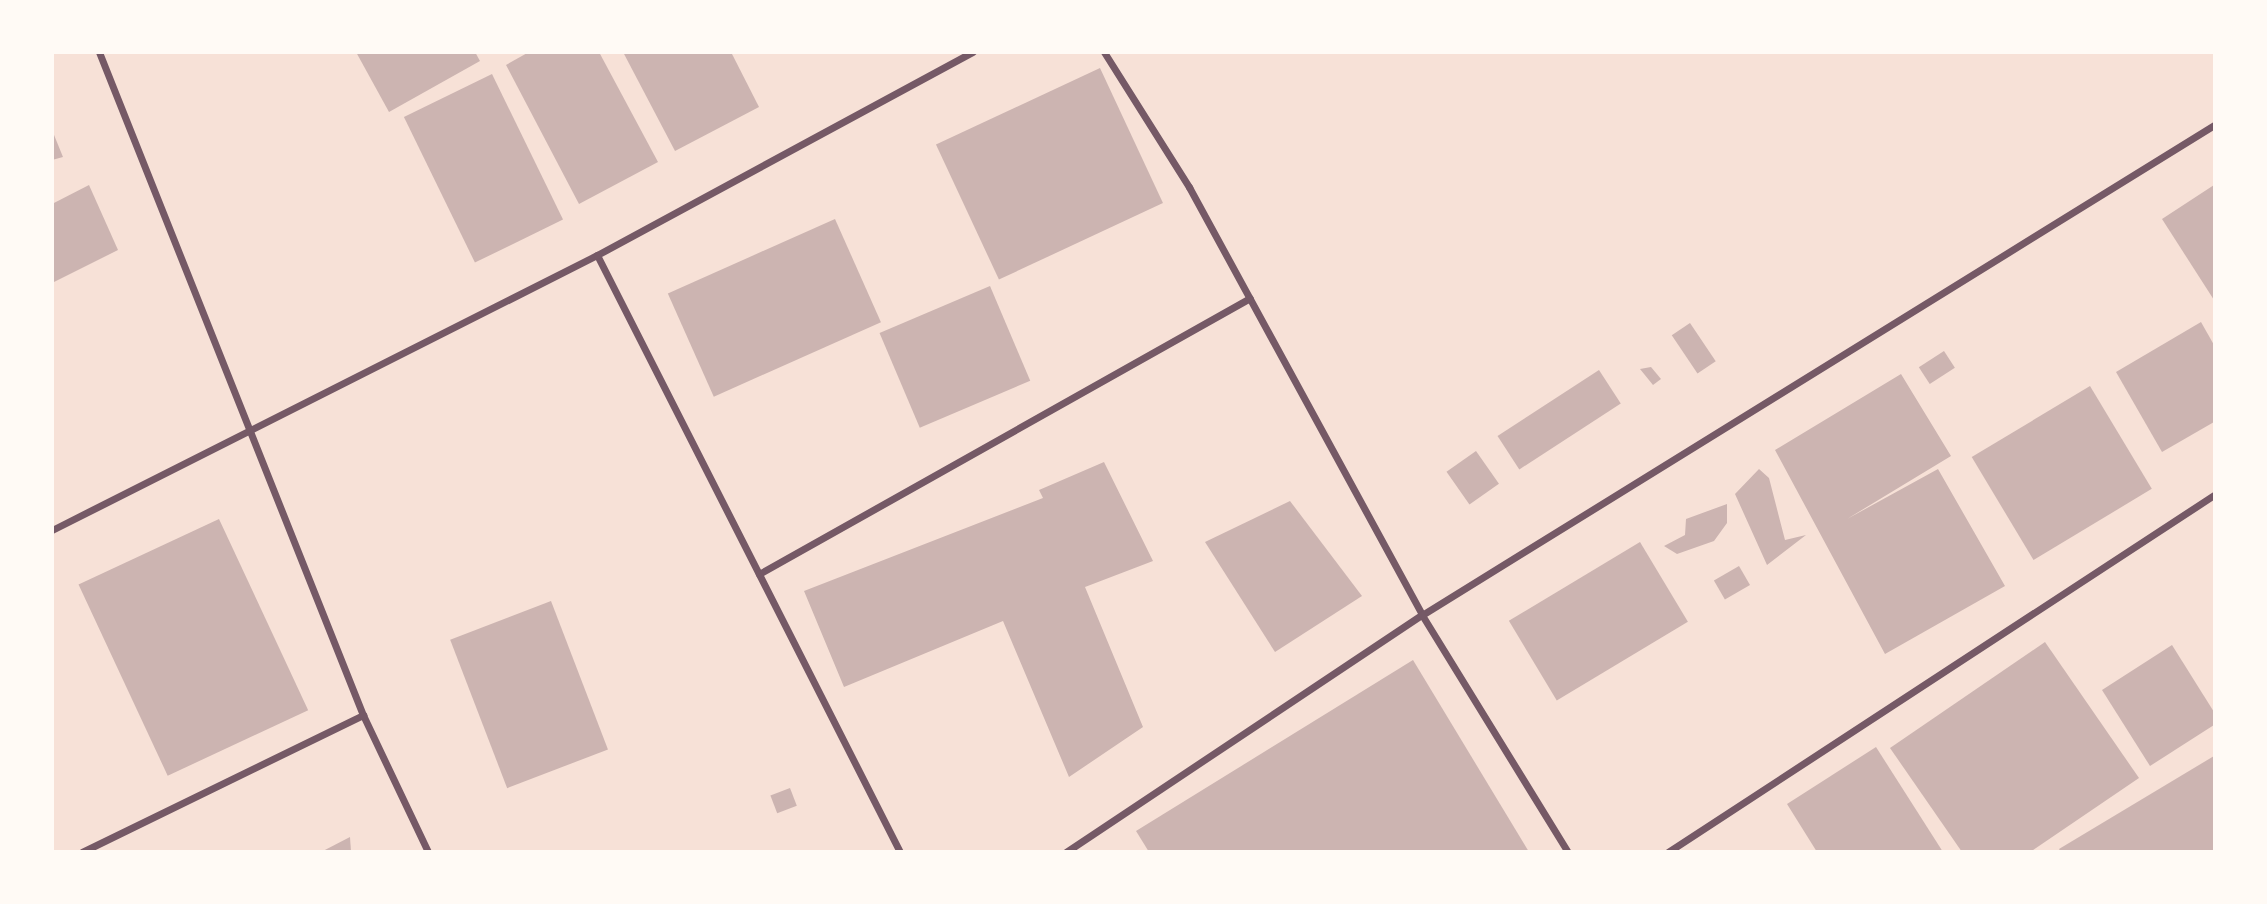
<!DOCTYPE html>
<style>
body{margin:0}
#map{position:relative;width:2267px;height:904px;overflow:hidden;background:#f7e1d7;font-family:"Varela Round",sans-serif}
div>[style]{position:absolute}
.building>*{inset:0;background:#ccb4b1;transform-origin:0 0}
.minor>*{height:7px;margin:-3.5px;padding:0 3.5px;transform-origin:3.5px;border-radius:3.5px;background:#755966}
span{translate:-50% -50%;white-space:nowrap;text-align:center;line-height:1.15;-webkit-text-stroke:6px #fffaf5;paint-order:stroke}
.frame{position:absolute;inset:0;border:54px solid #fffaf5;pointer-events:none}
</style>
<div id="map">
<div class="building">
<div style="clip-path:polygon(356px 52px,475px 52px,480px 61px,389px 112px)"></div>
<div style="clip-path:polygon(529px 52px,599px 52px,658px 162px,579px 204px,506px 65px)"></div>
<div style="clip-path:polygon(623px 52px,731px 52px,759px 107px,675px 151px)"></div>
<div style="left:1100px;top:68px;width:149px;height:181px;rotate:65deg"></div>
<div style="left:492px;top:74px;width:162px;height:98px;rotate:64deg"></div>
<div style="clip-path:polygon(52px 130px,63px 157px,52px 160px)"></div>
<div style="clip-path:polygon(89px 185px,118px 250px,52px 283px,52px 204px)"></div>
<div style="clip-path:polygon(2214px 185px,2214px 300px,2162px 219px)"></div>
<div style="left:835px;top:219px;width:113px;height:183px;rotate:66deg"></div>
<div style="left:990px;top:286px;width:103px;height:120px;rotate:67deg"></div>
<div style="clip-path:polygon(2201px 322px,2214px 345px,2214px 422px,2162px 452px,2116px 372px)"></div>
<div style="left:1690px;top:323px;width:46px;height:22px;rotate:56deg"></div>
<div style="left:1944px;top:351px;width:20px;height:30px;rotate:57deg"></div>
<div style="clip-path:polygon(1651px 367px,1661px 379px,1653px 385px,1640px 369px)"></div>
<div style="left:1599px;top:370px;width:40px;height:121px;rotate:57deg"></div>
<div style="clip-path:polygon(1901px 374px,1951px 456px,1847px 519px,1938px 469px,2005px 586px,1885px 654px,1775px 450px)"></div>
<div style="left:2090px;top:386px;width:120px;height:138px;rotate:59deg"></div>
<div style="left:1476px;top:451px;width:40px;height:36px;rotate:55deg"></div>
<div style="clip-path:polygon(1104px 462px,1153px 561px,1085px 587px,1143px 727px,1069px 777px,1003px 621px,844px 687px,804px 591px,1043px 498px,1039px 490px)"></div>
<div style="clip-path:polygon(1759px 469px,1769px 478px,1785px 540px,1806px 535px,1767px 565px,1735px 494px)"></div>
<div style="clip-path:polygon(1290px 501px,1362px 596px,1275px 652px,1205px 542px)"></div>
<div style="clip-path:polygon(1727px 504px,1727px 523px,1714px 541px,1677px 554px,1664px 546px,1685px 535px,1686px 519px)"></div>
<div style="left:219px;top:519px;width:211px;height:155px;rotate:65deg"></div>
<div style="left:1640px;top:542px;width:93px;height:153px;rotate:59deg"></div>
<div style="left:1739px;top:566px;width:22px;height:29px;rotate:60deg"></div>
<div style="left:551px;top:601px;width:159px;height:108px;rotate:69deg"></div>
<div style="clip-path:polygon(2045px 642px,2139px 778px,2030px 852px,1962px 852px,1890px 748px)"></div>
<div style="clip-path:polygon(2172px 645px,2214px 712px,2214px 725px,2150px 766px,2102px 690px)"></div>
<div style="clip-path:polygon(1413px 660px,1529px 852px,1149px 852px,1136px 831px)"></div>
<div style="clip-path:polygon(1876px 747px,1943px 852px,1817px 852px,1787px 804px)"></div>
<div style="clip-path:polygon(2214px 756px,2214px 852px,2061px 852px,2059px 849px)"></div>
<div style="left:790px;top:788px;width:19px;height:21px;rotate:69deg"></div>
<div style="clip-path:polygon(350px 837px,351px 852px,321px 852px)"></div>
</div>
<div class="minor">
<div style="left:99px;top:52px;width:714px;rotate:68.29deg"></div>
<div style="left:363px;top:715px;width:152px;rotate:64.6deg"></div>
<div style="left:1104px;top:52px;width:160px;rotate:57.8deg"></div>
<div style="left:1189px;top:187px;width:487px;rotate:61.4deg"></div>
<div style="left:1422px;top:615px;width:278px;rotate:58.4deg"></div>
<div style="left:597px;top:255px;width:669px;rotate:63.09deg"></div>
<div style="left:52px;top:530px;width:610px;rotate:-26.77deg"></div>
<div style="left:597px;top:255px;width:427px;rotate:-28.4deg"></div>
<div style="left:759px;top:574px;width:563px;rotate:-29.34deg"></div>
<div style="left:82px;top:852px;width:313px;rotate:-26deg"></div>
<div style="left:1066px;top:852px;width:428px;rotate:-33.7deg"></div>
<div style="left:1422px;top:615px;width:931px;rotate:-31.74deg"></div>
<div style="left:1668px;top:852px;width:652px;rotate:-33.18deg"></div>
</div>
<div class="frame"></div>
</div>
